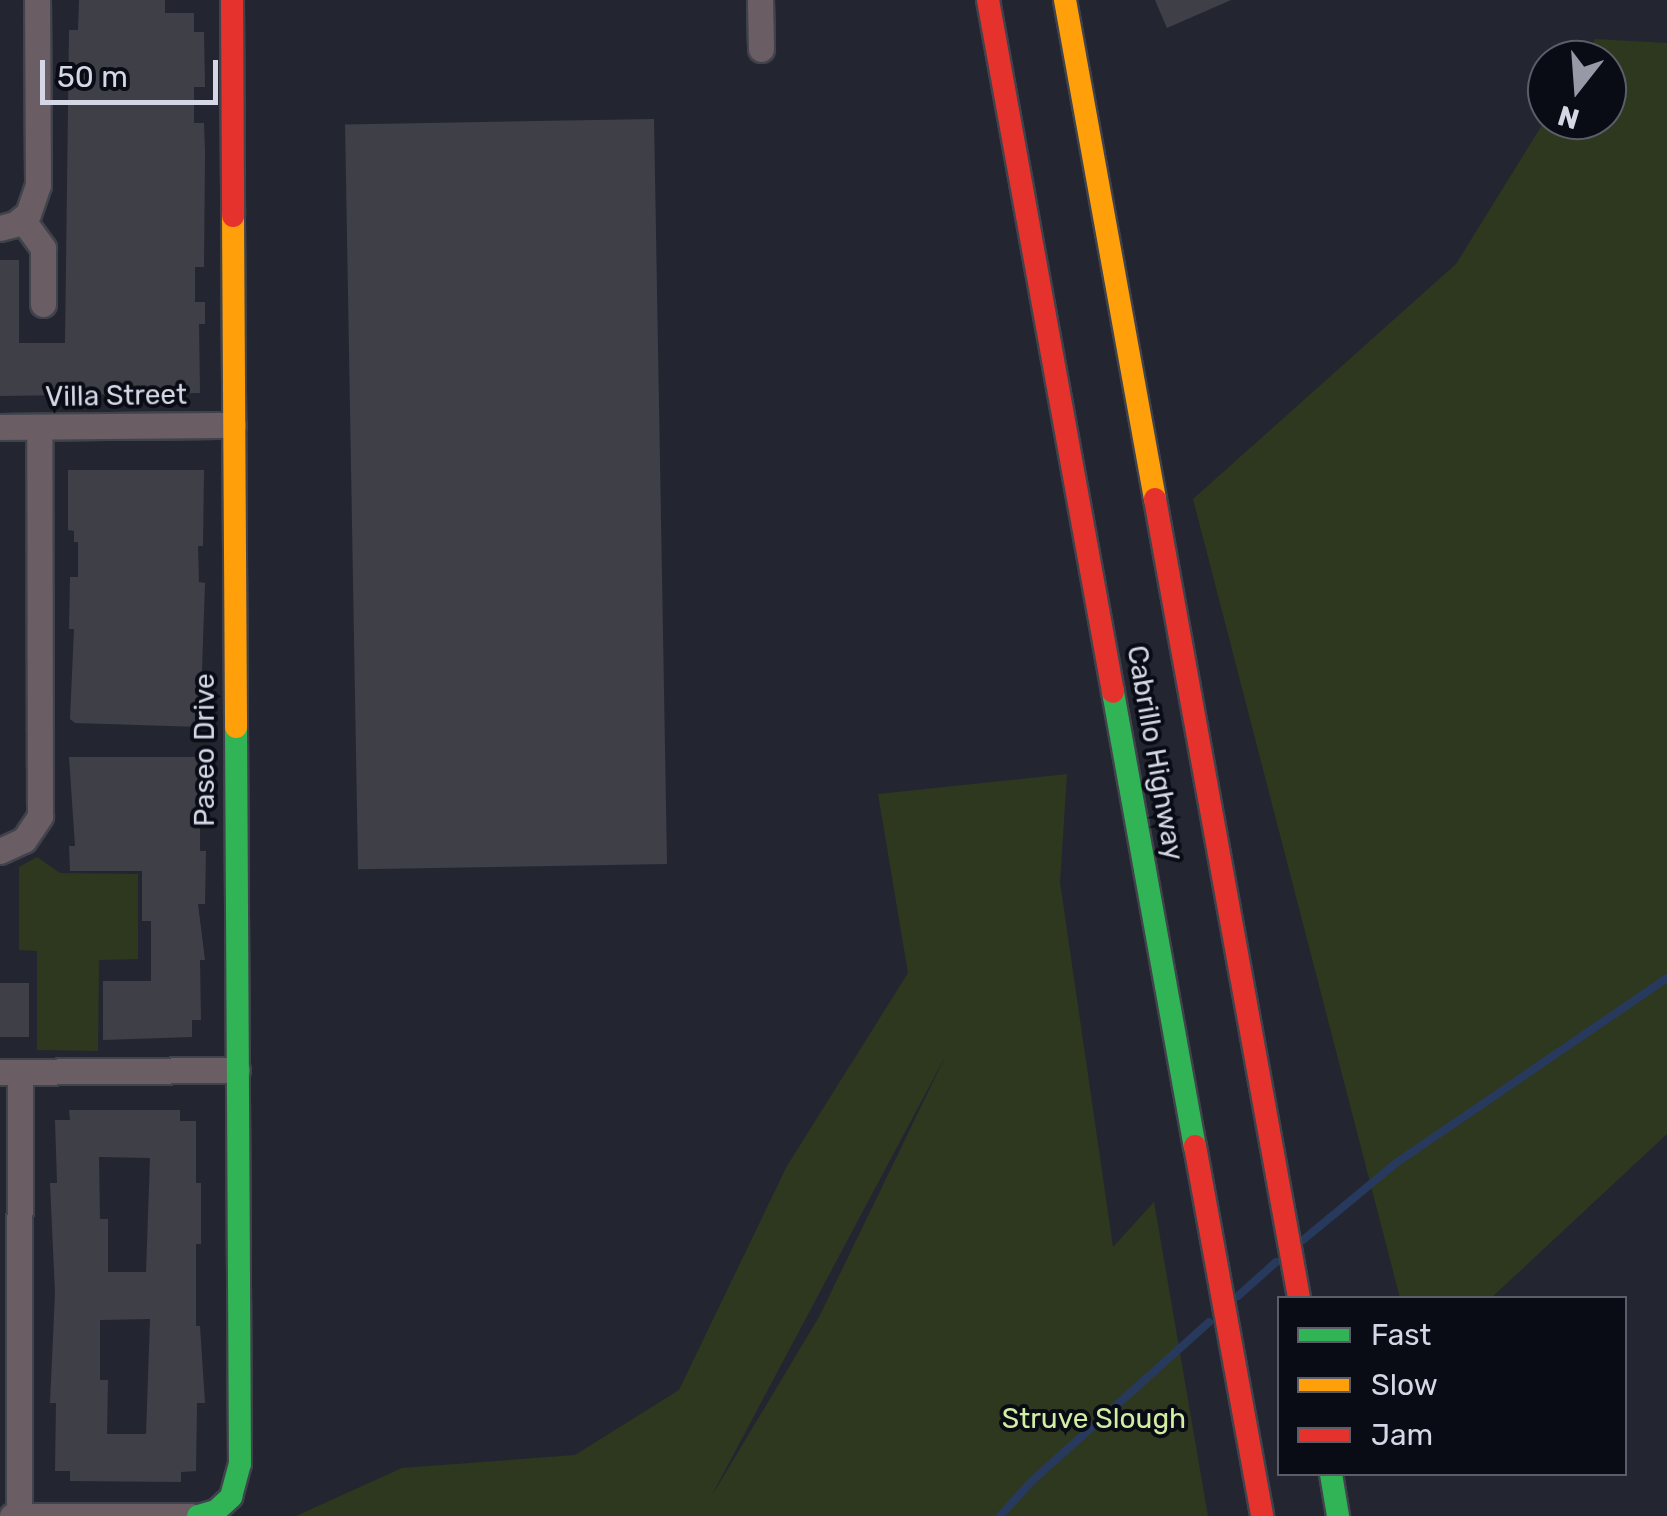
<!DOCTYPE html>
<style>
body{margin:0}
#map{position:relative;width:1667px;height:1516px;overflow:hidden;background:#232630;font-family:Rubik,sans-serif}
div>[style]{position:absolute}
.green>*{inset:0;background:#2e381e}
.stream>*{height:8px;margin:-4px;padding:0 4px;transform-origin:4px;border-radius:4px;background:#28395e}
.building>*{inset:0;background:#3f3f48;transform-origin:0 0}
.roads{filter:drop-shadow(2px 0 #40434c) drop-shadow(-2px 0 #40434c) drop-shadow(0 2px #40434c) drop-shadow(0 -2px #40434c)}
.street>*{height:25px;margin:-12.5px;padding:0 12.5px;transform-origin:12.5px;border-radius:12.5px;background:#6a5d64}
.fast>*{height:22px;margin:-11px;padding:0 11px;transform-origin:11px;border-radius:11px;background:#30b455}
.slow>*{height:22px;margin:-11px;padding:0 11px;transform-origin:11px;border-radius:11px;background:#ff9f0a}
.jam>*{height:22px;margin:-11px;padding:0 11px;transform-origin:11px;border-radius:11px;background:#e5322d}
span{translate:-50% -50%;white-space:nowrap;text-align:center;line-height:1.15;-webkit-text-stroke:8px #0a0c15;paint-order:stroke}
.street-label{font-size:28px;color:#d4d8e6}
.park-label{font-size:28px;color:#d1eea3}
.legend{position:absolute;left:1277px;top:1296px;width:350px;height:180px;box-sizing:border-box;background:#0a0c15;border:2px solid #5b5e69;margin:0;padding:12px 18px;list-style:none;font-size:30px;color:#d4d8e6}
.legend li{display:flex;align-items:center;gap:20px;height:50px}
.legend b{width:50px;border:2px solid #5b5e69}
.north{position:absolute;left:1527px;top:40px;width:100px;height:100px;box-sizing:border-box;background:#0a0c15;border:2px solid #5b5e69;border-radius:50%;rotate:197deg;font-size:28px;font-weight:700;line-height:40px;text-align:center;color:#d4d8e6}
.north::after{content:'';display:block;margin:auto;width:35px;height:45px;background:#969aa6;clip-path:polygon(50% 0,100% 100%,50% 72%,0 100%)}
.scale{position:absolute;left:40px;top:60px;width:178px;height:45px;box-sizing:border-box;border:5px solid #d4d8e6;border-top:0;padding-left:12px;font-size:30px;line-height:35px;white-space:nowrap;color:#d4d8e6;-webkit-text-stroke:8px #0a0c15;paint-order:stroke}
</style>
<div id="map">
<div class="green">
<div style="clip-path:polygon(1595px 39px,1667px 43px,1667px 1134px,1491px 1298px,1400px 1298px,1193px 499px,1456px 264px,1547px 117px,1607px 120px,1607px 60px,1582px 60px)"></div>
<div style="clip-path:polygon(evenodd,1067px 774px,1060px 882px,1113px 1247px,1154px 1202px,1208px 1516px,296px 1516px,402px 1468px,575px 1455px,679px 1390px,787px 1166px,908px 973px,878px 794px,1067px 774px,947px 1053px,819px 1317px,713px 1494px,713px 1493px,947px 1053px)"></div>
<div style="clip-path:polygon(37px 857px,60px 873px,138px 874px,138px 959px,99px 960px,98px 1051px,37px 1050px,37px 951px,19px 950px,19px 867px)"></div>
</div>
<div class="stream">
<div style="left:1303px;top:1240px;width:121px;rotate:-39.6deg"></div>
<div style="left:1396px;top:1163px;width:328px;rotate:-34.3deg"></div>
<div style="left:1238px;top:1296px;width:51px;rotate:-41.8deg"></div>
<div style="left:1000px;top:1516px;width:47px;rotate:-47.6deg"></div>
<div style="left:1032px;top:1481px;width:238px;rotate:-41.9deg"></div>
</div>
<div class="building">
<div style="clip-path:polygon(79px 0,165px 0,165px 13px,194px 13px,194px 32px,204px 32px,205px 87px,194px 87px,194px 123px,204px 123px,205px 152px,204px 267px,195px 267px,195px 302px,205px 302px,205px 324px,199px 324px,200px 393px,0 396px,0 260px,19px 260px,19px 343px,65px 343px,69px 30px,78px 30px)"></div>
<div style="clip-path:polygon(1155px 0,1231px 0,1167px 28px)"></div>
<div style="left:654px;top:119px;width:745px;height:309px;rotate:89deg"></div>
<div style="clip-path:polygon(68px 470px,204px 470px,203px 546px,198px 546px,199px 582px,205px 583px,200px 727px,75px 723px,70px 719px,74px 629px,69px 629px,70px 577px,78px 577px,78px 542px,74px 542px,74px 531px,68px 530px)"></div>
<div style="clip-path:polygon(69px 757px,199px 757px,199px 762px,204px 762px,204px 815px,200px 815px,200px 851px,206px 851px,205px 904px,198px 904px,205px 960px,200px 960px,201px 1020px,192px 1020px,192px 1037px,103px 1040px,103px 981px,151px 981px,151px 921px,142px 921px,142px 871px,70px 871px,69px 846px,75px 846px)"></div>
<div style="left:0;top:983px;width:29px;height:54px"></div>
<div style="clip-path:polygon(evenodd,69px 1110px,180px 1110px,180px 1121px,196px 1121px,196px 1183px,201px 1183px,201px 1244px,196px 1244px,196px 1326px,200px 1326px,205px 1403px,197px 1403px,196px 1471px,181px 1472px,181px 1482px,70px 1481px,70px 1471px,55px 1471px,56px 1403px,50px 1403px,55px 1293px,50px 1183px,57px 1183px,55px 1120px,70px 1120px,69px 1110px,99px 1157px,150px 1158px,146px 1272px,108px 1272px,108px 1219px,100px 1219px,99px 1157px,69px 1110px,150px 1319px,146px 1434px,107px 1434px,108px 1380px,100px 1380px,100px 1320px,150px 1319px)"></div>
</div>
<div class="roads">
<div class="street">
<div style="left:760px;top:0;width:49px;rotate:88.8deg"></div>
<div style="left:22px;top:219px;width:36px;rotate:54deg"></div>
<div style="left:43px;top:248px;width:56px;rotate:90deg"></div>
<div style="left:0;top:228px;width:16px;rotate:-15deg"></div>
<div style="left:15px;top:224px;width:16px;rotate:-38deg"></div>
<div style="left:28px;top:214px;width:31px;rotate:-71deg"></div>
<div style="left:38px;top:185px;width:185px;rotate:-90.3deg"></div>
<div style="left:0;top:427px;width:233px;rotate:-0.5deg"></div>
<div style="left:0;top:851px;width:26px;rotate:-25deg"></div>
<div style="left:24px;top:840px;width:29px;rotate:-56deg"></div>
<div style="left:40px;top:816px;width:389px;rotate:-90.1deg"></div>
<div style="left:0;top:1072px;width:237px;rotate:-0.5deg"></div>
<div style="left:19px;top:1514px;width:442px;rotate:-89.9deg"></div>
<div style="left:12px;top:1516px;width:179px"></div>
</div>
<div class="fast">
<div style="left:1113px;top:692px;width:461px;rotate:79.8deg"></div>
<div style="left:1331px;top:1474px;width:43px;rotate:80.5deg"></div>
<div style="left:198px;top:1516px;width:19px;rotate:-16deg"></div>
<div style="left:216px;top:1511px;width:21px;rotate:-43deg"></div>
<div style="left:231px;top:1497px;width:34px;rotate:-75deg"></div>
<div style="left:240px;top:1464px;width:737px;rotate:-90.31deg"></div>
</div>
<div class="slow">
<div style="left:1065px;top:0;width:507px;rotate:79.78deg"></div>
<div style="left:233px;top:216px;width:511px;rotate:89.66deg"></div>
</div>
<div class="jam">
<div style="left:232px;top:0;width:216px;rotate:89.7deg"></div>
<div style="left:988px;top:0;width:703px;rotate:79.76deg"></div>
<div style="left:1155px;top:499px;width:812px;rotate:79.78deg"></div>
<div style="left:1195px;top:1146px;width:376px;rotate:79.7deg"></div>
</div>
</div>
<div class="street-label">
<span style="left:116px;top:396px;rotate:-1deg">Villa Street</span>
<span style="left:205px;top:750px;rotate:-90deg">Paseo Drive</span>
<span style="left:1155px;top:753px;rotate:80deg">Cabrillo Highway</span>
</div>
<div class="park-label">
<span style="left:1094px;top:1419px">Struve Slough</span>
</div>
<ul class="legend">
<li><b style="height:12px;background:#30b455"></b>Fast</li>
<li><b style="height:12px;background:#ff9f0a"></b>Slow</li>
<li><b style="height:12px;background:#e5322d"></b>Jam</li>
</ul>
<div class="north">N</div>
<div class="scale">50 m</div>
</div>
